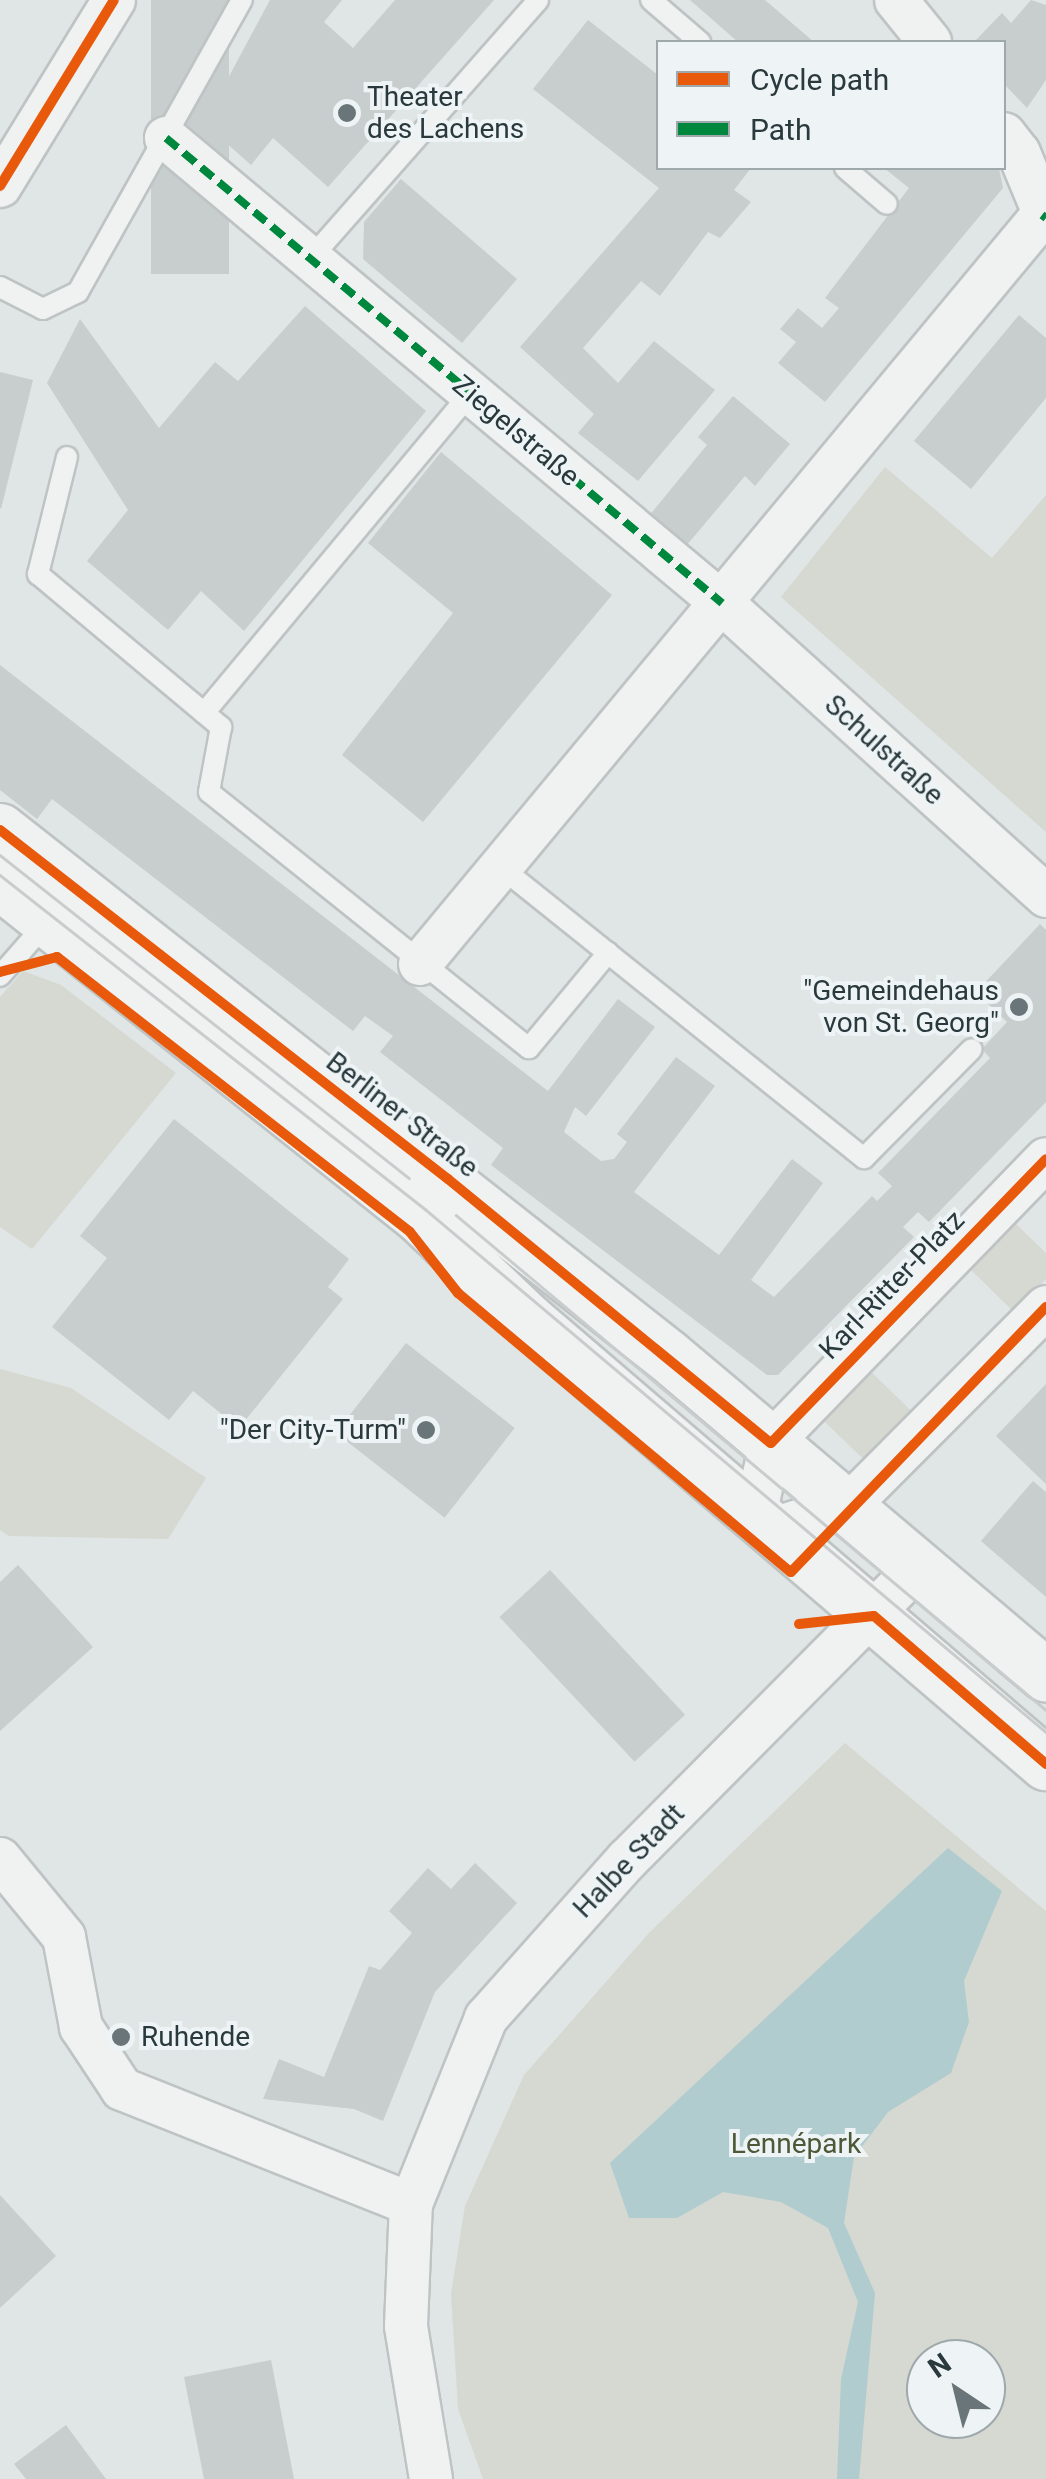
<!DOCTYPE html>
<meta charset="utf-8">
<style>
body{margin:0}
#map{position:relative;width:1046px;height:2479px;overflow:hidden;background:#e0e5e5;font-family:Roboto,sans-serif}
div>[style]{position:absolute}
.green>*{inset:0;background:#d5d9d1;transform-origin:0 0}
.water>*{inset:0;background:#b0cccf}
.building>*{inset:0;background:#c8cdcd;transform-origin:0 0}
.roads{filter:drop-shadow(2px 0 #bec3c3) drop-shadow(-2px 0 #bec3c3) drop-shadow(0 2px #bec3c3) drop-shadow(0 -2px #bec3c3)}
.service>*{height:20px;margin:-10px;padding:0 10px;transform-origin:10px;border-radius:10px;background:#f0f2f2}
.minor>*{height:42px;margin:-21px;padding:0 21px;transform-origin:21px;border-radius:21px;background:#f0f2f2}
.tertiary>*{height:52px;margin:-26px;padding:0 26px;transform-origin:26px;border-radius:26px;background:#f0f2f2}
.tram>*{height:2.5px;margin:-1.25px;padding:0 1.25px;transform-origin:1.25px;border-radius:1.25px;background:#c9cccd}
.quiet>*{height:8px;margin-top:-4px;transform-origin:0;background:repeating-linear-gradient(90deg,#00873e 0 15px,transparent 0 23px)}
.cycleway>*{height:10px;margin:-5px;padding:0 5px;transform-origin:5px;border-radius:5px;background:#e8590c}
.dots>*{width:28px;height:28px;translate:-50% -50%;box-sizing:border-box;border:5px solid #eef4f5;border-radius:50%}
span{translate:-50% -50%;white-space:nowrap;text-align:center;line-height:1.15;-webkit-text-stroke:8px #eef4f5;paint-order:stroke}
.poi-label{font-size:28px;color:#29393d}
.left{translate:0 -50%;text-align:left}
.right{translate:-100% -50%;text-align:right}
.street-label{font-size:28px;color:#29393d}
.park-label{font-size:28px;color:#4c5837}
.legend{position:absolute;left:656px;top:40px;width:350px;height:130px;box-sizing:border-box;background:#eef4f5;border:2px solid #9fa9ab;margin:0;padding:12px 18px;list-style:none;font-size:30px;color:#29393d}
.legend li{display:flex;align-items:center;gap:20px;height:50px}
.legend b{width:50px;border:2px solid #9fa9ab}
.north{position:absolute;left:906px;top:2339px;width:100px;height:100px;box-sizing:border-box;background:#eef4f5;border:2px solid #9fa9ab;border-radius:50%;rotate:325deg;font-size:28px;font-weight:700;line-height:40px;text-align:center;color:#29393d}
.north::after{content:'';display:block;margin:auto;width:35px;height:45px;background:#697578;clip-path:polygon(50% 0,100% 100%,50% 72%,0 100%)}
</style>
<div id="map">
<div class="green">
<div style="clip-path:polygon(885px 467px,992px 558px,1046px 495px,1046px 832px,781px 597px)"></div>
<div style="clip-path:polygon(23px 971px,61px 985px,176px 1073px,32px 1249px,0 1227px,0 997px)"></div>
<div style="clip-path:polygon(1013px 1221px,1046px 1253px,1046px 1279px,1014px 1312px,968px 1267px)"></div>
<div style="clip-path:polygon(0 1369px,71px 1388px,206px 1478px,168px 1539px,9px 1536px,0 1530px)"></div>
<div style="left:868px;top:1369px;width:64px;height:68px;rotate:44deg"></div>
<div style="clip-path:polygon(evenodd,845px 1743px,1046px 1911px,1046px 2479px,483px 2479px,458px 2409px,451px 2294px,465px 2206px,524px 2075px,649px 1933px,845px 1743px,926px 2359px,986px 2359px,986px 2419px,926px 2419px,926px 2359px)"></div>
</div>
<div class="water">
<div style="clip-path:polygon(948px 1848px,1002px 1891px,964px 1981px,969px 2022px,951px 2073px,888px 2112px,854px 2157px,844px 2223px,875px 2293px,859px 2479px,837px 2479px,841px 2379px,858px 2302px,828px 2228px,781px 2202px,723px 2192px,677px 2218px,629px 2218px,610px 2163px)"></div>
</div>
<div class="building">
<div style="left:151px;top:0;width:78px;height:274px"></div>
<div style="clip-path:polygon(270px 0,342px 0,324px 22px,353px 48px,395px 0,494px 0,328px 187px,273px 138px,251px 165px,204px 123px)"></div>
<div style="clip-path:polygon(690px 0,765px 0,814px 42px,738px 42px)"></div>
<div style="clip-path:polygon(1031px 0,1046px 5px,1046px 80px,1027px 108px,1004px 84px,1004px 42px,974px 42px,1002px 13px,1011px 23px)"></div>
<div style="clip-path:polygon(588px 20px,658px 75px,658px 168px,751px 168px,734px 190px,751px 202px,720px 238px,708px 232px,660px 296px,641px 281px,583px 348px,618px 383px,654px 341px,715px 390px,638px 481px,578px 433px,594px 414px,520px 347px,659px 188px,533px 89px)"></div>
<div style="clip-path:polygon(884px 168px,999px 168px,1003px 188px,825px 402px,778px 363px,796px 342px,780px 329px,798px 308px,822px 328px,839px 308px,825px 298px,909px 188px)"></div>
<div style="clip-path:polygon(401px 179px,517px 279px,462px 343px,363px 259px,364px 222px)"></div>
<div style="clip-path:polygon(305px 306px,426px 411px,244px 631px,201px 591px,168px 630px,87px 561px,128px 510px,47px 383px,80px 319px,159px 428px,215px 362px,238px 381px)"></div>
<div style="clip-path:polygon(1019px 315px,1046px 338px,1046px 398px,971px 489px,914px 441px)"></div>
<div style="clip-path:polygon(0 372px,33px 380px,1px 509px,0 508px)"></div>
<div style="clip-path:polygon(733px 396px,790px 444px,755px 486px,745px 476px,686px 546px,649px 516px,707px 445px,698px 437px)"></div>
<div style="clip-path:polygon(441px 452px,612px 595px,423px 822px,342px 755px,453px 613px,368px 543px)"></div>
<div style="clip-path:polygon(0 665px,548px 1091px,618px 999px,655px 1027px,586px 1116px,575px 1107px,564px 1132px,601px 1161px,614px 1159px,627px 1142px,617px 1134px,676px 1057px,715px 1086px,634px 1192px,719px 1255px,792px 1159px,823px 1183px,751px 1280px,774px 1297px,872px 1196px,877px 1201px,892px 1186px,878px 1173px,990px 1058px,982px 1049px,1007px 1022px,976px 992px,1040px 924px,1046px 930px,1046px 1102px,929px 1222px,918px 1212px,903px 1227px,914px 1237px,778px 1375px,767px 1375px,491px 1165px,503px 1148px,380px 1052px,393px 1036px,365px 1016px,353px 1031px,52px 799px,37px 819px,0 790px)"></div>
<div style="clip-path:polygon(174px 1119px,349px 1259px,328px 1287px,343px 1299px,239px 1428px,193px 1391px,169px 1420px,52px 1327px,107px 1258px,80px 1236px)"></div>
<div style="left:406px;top:1343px;width:138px;height:114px;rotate:38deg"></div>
<div style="clip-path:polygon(1046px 1384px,1046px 1484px,996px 1436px)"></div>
<div style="clip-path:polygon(1033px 1481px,1046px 1492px,1046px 1597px,981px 1541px)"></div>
<div style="clip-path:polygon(18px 1565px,93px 1647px,0 1731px,0 1582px)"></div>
<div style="left:550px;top:1570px;width:198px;height:69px;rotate:47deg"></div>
<div style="clip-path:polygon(475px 1863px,517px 1903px,435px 1992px,383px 2121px,354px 2109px,263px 2099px,279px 2059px,324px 2077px,369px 1966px,380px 1970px,412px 1933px,389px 1911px,428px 1868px,451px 1889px)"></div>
<div style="clip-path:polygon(0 2195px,56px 2256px,0 2308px)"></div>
<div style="clip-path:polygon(271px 2360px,294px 2479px,204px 2479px,184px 2377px)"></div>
<div style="clip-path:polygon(66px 2425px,106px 2479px,26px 2479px,14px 2464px)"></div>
</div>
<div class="roads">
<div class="service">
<div style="left:651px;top:0;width:65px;rotate:40.6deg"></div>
<div style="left:845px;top:168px;width:55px;rotate:40.6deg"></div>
<div style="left:310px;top:259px;width:345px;rotate:-48.6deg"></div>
<div style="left:0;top:287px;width:48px;rotate:27.1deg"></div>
<div style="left:43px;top:309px;width:39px;rotate:-26deg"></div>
<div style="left:78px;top:292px;width:335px;rotate:-60.7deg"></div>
<div style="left:67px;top:457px;width:121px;rotate:103.9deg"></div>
<div style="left:38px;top:574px;width:239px;rotate:39.9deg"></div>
<div style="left:221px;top:727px;width:66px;rotate:100.5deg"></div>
<div style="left:209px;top:792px;width:410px;rotate:38.7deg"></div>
<div style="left:529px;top:1048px;width:124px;rotate:-50.3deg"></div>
<div style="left:204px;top:713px;width:417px;rotate:-50.2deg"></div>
<div style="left:498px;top:865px;width:469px;rotate:38.7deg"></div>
<div style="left:864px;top:1158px;width:153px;rotate:-45.3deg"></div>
<div style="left:0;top:976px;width:73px;rotate:-48.9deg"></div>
</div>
<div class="minor">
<div style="left:896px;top:0;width:54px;rotate:51deg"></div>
<div style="left:1004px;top:134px;width:24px;rotate:52deg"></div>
<div style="left:1019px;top:153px;width:70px;rotate:67.4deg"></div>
<div style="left:166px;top:138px;width:725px;rotate:39.91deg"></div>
<div style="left:722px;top:603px;width:437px;rotate:42.1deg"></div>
<div style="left:0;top:186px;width:218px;rotate:-58.5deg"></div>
<div style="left:420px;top:964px;width:979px;rotate:-50.26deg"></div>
<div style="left:756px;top:1511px;width:70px;rotate:-77.6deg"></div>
<div style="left:771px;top:1443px;width:395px;rotate:-45.9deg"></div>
<div style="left:777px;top:1528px;width:77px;rotate:-18.2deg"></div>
<div style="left:850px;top:1504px;width:278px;rotate:-45.1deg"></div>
<div style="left:0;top:1859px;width:101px;rotate:50.6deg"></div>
<div style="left:64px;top:1937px;width:92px;rotate:79.3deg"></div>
<div style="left:81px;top:2027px;width:74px;rotate:56.5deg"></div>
<div style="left:122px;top:2089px;width:311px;rotate:21.7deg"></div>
<div style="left:431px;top:2479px;width:155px;rotate:-99.3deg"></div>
<div style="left:406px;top:2326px;width:122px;rotate:-87.7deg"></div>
<div style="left:411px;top:2204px;width:201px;rotate:-68deg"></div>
<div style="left:486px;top:2018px;width:212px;rotate:-48.3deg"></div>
<div style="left:627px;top:1860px;width:414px;rotate:-45.2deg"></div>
</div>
<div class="tertiary">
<div style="left:0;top:830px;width:850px;rotate:38.22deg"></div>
<div style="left:668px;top:1356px;width:495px;rotate:40.2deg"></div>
<div style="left:0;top:883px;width:537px;rotate:38.49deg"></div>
<div style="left:420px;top:1217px;width:148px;rotate:43.6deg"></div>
<div style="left:527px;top:1319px;width:684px;rotate:40.61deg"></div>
</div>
</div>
<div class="tram">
<div style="left:0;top:855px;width:521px;rotate:38.3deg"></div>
<div style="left:0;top:875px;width:541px;rotate:38.16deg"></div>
<div style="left:425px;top:1209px;width:812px;rotate:40.1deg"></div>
<div style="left:456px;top:1215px;width:770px;rotate:40deg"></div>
</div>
<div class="quiet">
<div style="left:166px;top:138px;width:725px;rotate:39.91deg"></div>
<div style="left:1042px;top:215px;width:5px;rotate:37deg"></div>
</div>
<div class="cycleway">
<div style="left:0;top:186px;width:218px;rotate:-58.5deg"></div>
<div style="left:0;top:830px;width:568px;rotate:37.92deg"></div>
<div style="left:448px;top:1179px;width:417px;rotate:39.3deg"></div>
<div style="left:771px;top:1443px;width:395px;rotate:-45.9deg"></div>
<div style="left:0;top:972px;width:59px;rotate:-14.7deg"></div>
<div style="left:57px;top:957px;width:447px;rotate:37.9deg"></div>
<div style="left:410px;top:1232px;width:78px;rotate:51.8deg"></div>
<div style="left:458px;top:1293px;width:434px;rotate:40deg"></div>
<div style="left:791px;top:1572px;width:368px;rotate:-46.1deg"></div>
<div style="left:799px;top:1624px;width:75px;rotate:-6.1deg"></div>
<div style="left:874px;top:1616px;width:227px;rotate:40.7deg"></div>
</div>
<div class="dots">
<div style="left:347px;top:113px;background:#697578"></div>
<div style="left:1019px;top:1007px;background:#697578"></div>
<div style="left:426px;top:1430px;background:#697578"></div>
<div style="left:121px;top:2037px;background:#697578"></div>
</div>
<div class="poi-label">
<span class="left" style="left:367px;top:113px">Theater<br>des Lachens</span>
<span class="right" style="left:999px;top:1007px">"Gemeindehaus<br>von St. Georg"</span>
<span class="right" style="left:406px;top:1430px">"Der City-Turm"</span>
<span class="left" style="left:141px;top:2037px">Ruhende</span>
</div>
<div class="street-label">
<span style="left:516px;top:431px;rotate:40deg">Ziegelstraße</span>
<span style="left:884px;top:750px;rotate:42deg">Schulstraße</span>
<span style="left:402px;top:1115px;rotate:38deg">Berliner Straße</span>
<span style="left:892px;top:1285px;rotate:-46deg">Karl-Ritter-Platz</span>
<span style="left:629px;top:1861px;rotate:-46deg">Halbe Stadt</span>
</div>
<div class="park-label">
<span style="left:796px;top:2144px">Lennépark</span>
</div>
<ul class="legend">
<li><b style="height:12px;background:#e8590c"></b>Cycle path</li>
<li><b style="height:12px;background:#00873e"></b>Path</li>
</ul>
<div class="north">N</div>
</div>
